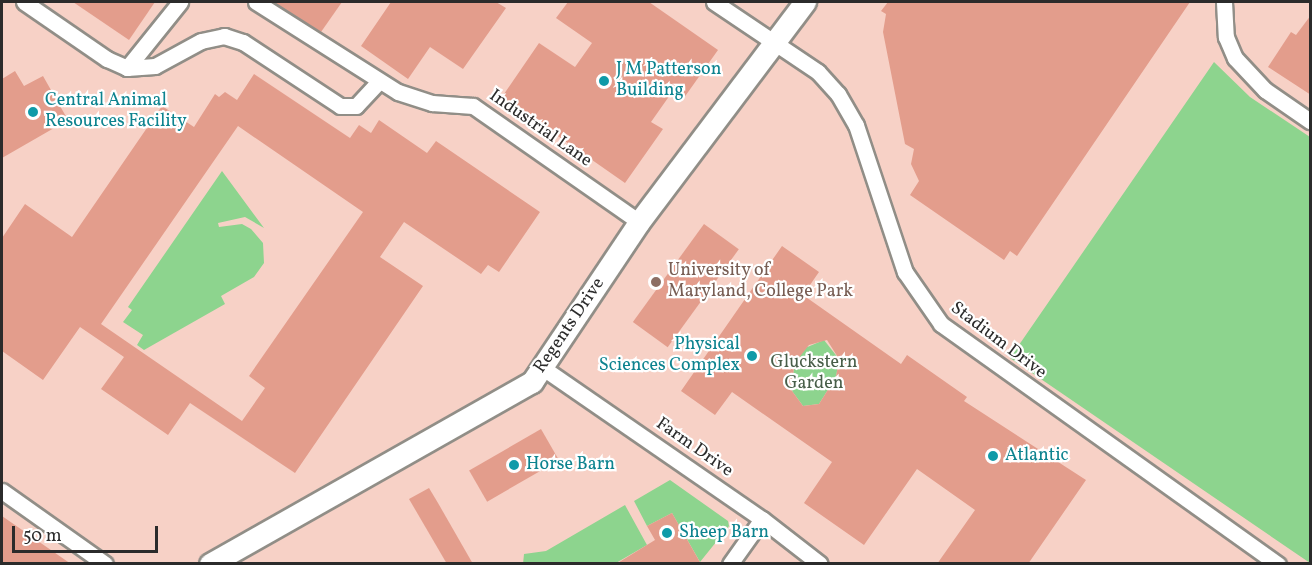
<!DOCTYPE html>
<style>
body{margin:0}
#map{position:relative;width:1312px;height:565px;overflow:hidden;background:#f7f1e3;font-family:Vollkorn,serif}
div>[style]{position:absolute}
.built>*{inset:0;background:#f7d1c6;transform-origin:0 0}
.green>*{inset:0;background:#8dd48e}
.building>*{inset:0;background:#e39d8c;transform-origin:0 0}
.roads{filter:drop-shadow(2px 0 #918e87) drop-shadow(-2px 0 #918e87) drop-shadow(0 2px #918e87) drop-shadow(0 -2px #918e87)}
.street>*{height:15px;margin:-7.5px;padding:0 7.5px;transform-origin:7.5px;border-radius:7.5px;background:#fff}
.secondary>*{height:21px;margin:-10.5px;padding:0 10.5px;transform-origin:10.5px;border-radius:10.5px;background:#fff}
.dots>*{width:16px;height:16px;translate:-50% -50%;box-sizing:border-box;border:3px solid #fff;border-radius:50%}
span{translate:-50% -50%;white-space:nowrap;text-align:center;line-height:1.15;-webkit-text-stroke:4.5px #fff;paint-order:stroke}
.culture-label{font-size:18px;color:#0d838f}
.left{translate:0 -50%;text-align:left}
.right{translate:-100% -50%;text-align:right}
.street-label{font-size:18px;color:#2b2b2b}
.education-label{font-size:18px;color:#785e54}
.park-label{font-size:18px;color:#485e49}
.frame{position:absolute;inset:0;border:3px solid #2b2b2b;pointer-events:none}
.scale{position:absolute;left:12px;top:526px;width:146px;height:27px;box-sizing:border-box;border:3px solid #2b2b2b;border-top:0;padding-left:8px;font-size:18px;line-height:21px;white-space:nowrap;color:#2b2b2b;-webkit-text-stroke:4px #fff;paint-order:stroke}
</style>
<div id="map">
<div class="built">
<div style="left:2px;top:2px;width:1308px;height:561px"></div>
</div>
<div class="green">
<div style="clip-path:polygon(1214px 62px,1250px 97px,1310px 137px,1310px 563px,1010px 358px)"></div>
<div style="clip-path:polygon(222px 171px,264px 228px,245px 217px,218px 223px,219px 227px,242px 224px,251px 229px,263px 243px,264px 263px,254px 277px,221px 296px,225px 304px,144px 350px,137px 345px,143px 335px,123px 322px,132px 310px,128px 307px)"></div>
<div style="clip-path:polygon(824px 340px,839px 359px,836px 377px,819px 404px,803px 406px,792px 391px,794px 364px,805px 348px)"></div>
<div style="clip-path:polygon(670px 480px,728px 521px,729px 526px,700px 562px,672px 513px,647px 526px,634px 501px)"></div>
<div style="clip-path:polygon(625px 505px,647px 545px,616px 563px,523px 564px,524px 554px,546px 551px)"></div>
</div>
<div class="building">
<div style="clip-path:polygon(73px 2px,155px 2px,129px 40px)"></div>
<div style="clip-path:polygon(273px 2px,342px 2px,321px 32px)"></div>
<div style="clip-path:polygon(391px 2px,496px 2px,506px 8px,463px 69px,430px 47px,408px 79px,361px 46px)"></div>
<div style="clip-path:polygon(568px 2px,649px 2px,718px 50px,681px 102px,670px 95px,651px 122px,663px 129px,625px 183px,502px 97px,539px 43px,575px 67px,592px 43px,556px 18px)"></div>
<div style="clip-path:polygon(888px 2px,1190px 2px,1017px 256px,1010px 251px,1004px 260px,910px 195px,919px 181px,911px 164px,914px 149px,905px 144px,883px 32px,886px 14px,881px 11px)"></div>
<div style="clip-path:polygon(1311px 15px,1311px 95px,1268px 67px,1291px 32px,1296px 35px)"></div>
<div style="clip-path:polygon(15px 71px,24px 86px,43px 76px,68px 120px,2px 158px,2px 79px)"></div>
<div style="clip-path:polygon(evenodd,254px 74px,350px 138px,359px 125px,371px 133px,379px 120px,427px 153px,436px 141px,540px 212px,499px 272px,488px 265px,481px 274px,404px 222px,380px 257px,423px 286px,295px 473px,190px 403px,168px 435px,101px 389px,124px 357px,80px 327px,43px 380px,2px 351px,2px 238px,25px 204px,72px 237px,162px 106px,194px 127px,215px 94px,219px 97px,225px 92px,237px 100px,254px 74px,238px 126px,363px 212px,249px 376px,265px 388px,242px 421px,101px 324px,238px 126px)"></div>
<div style="left:704px;top:224px;width:43px;height:121px;rotate:36deg"></div>
<div style="clip-path:polygon(evenodd,782px 246px,819px 272px,803px 295px,901px 364px,907px 355px,967px 397px,964px 401px,1086px 480px,1028px 564px,937px 564px,975px 510px,917px 469px,864px 545px,804px 503px,832px 462px,732px 392px,715px 415px,681px 391px,782px 246px,827px 340px,839px 359px,836px 377px,819px 404px,803px 406px,792px 391px,794px 364px,809px 345px,827px 340px)"></div>
<div style="left:541px;top:429px;width:36px;height:83px;rotate:60deg"></div>
<div style="clip-path:polygon(429px 488px,438px 503px,473px 564px,447px 564px,409px 499px)"></div>
<div style="clip-path:polygon(672px 513px,701px 564px,616px 564px,655px 540px,647px 526px)"></div>
<div style="clip-path:polygon(2px 516px,71px 564px,2px 564px)"></div>
</div>
<div class="roads">
<div class="street">
<div style="left:24px;top:2px;width:101px;rotate:34.5deg"></div>
<div style="left:107px;top:59px;width:22px;rotate:24deg"></div>
<div style="left:127px;top:68px;width:28px;rotate:-4deg"></div>
<div style="left:155px;top:66px;width:52px;rotate:-28.5deg"></div>
<div style="left:201px;top:41px;width:24px;rotate:-12deg"></div>
<div style="left:224px;top:36px;width:20px;rotate:18deg"></div>
<div style="left:243px;top:42px;width:116px;rotate:33.4deg"></div>
<div style="left:340px;top:106px;width:16px"></div>
<div style="left:356px;top:106px;width:33px;rotate:-47deg"></div>
<div style="left:256px;top:2px;width:168px;rotate:32.4deg"></div>
<div style="left:398px;top:92px;width:36px;rotate:18deg"></div>
<div style="left:432px;top:103px;width:41px;rotate:4.2deg"></div>
<div style="left:473px;top:106px;width:203px;rotate:34.9deg"></div>
<div style="left:714px;top:2px;width:125px;rotate:33.9deg"></div>
<div style="left:818px;top:72px;width:30px;rotate:48deg"></div>
<div style="left:838px;top:94px;width:36px;rotate:60deg"></div>
<div style="left:856px;top:125px;width:155px;rotate:71.6deg"></div>
<div style="left:905px;top:272px;width:63px;rotate:55.3deg"></div>
<div style="left:941px;top:324px;width:414px;rotate:35.5deg"></div>
<div style="left:1224px;top:2px;width:35px;rotate:87deg"></div>
<div style="left:1226px;top:37px;width:23px;rotate:67deg"></div>
<div style="left:1235px;top:58px;width:44px;rotate:46.8deg"></div>
<div style="left:1265px;top:90px;width:55px;rotate:34.6deg"></div>
<div style="left:127px;top:68px;width:85px;rotate:-51.2deg"></div>
<div style="left:543px;top:368px;width:266px;rotate:34.6deg"></div>
<div style="left:762px;top:519px;width:73px;rotate:37.8deg"></div>
<div style="left:2px;top:491px;width:126px;rotate:35.3deg"></div>
<div style="left:730px;top:564px;width:55px;rotate:-54.6deg"></div>
</div>
<div class="secondary">
<div style="left:210px;top:564px;width:370px;rotate:-29.5deg"></div>
<div style="left:532px;top:382px;width:192px;rotate:-56.2deg"></div>
<div style="left:639px;top:222px;width:276px;rotate:-53deg"></div>
</div>
</div>
<div class="dots">
<div style="left:604px;top:81px;background:#0f9aa8"></div>
<div style="left:33px;top:112px;background:#0f9aa8"></div>
<div style="left:656px;top:282px;background:#8d6e63"></div>
<div style="left:752px;top:356px;background:#0f9aa8"></div>
<div style="left:993px;top:456px;background:#0f9aa8"></div>
<div style="left:514px;top:465px;background:#0f9aa8"></div>
<div style="left:667px;top:533px;background:#0f9aa8"></div>
</div>
<div class="culture-label">
<span class="left" style="left:616px;top:81px">J M Patterson<br>Building</span>
<span class="left" style="left:45px;top:112px">Central Animal<br>Resources Facility</span>
<span class="right" style="left:740px;top:356px">Physical<br>Sciences Complex</span>
<span class="left" style="left:1005px;top:456px">Atlantic</span>
<span class="left" style="left:526px;top:465px">Horse Barn</span>
<span class="left" style="left:679px;top:533px">Sheep Barn</span>
</div>
<div class="street-label">
<span style="left:540px;top:129px;rotate:35deg">Industrial Lane</span>
<span style="left:570px;top:326px;rotate:-56deg">Regents Drive</span>
<span style="left:998px;top:341px;rotate:37deg">Stadium Drive</span>
<span style="left:694px;top:448px;rotate:35deg">Farm Drive</span>
</div>
<div class="education-label">
<span class="left" style="left:668px;top:282px">University of<br>Maryland, College Park</span>
</div>
<div class="park-label">
<span style="left:814px;top:374px">Gluckstern<br>Garden</span>
</div>
<div class="frame"></div>
<div class="scale">50 m</div>
</div>
